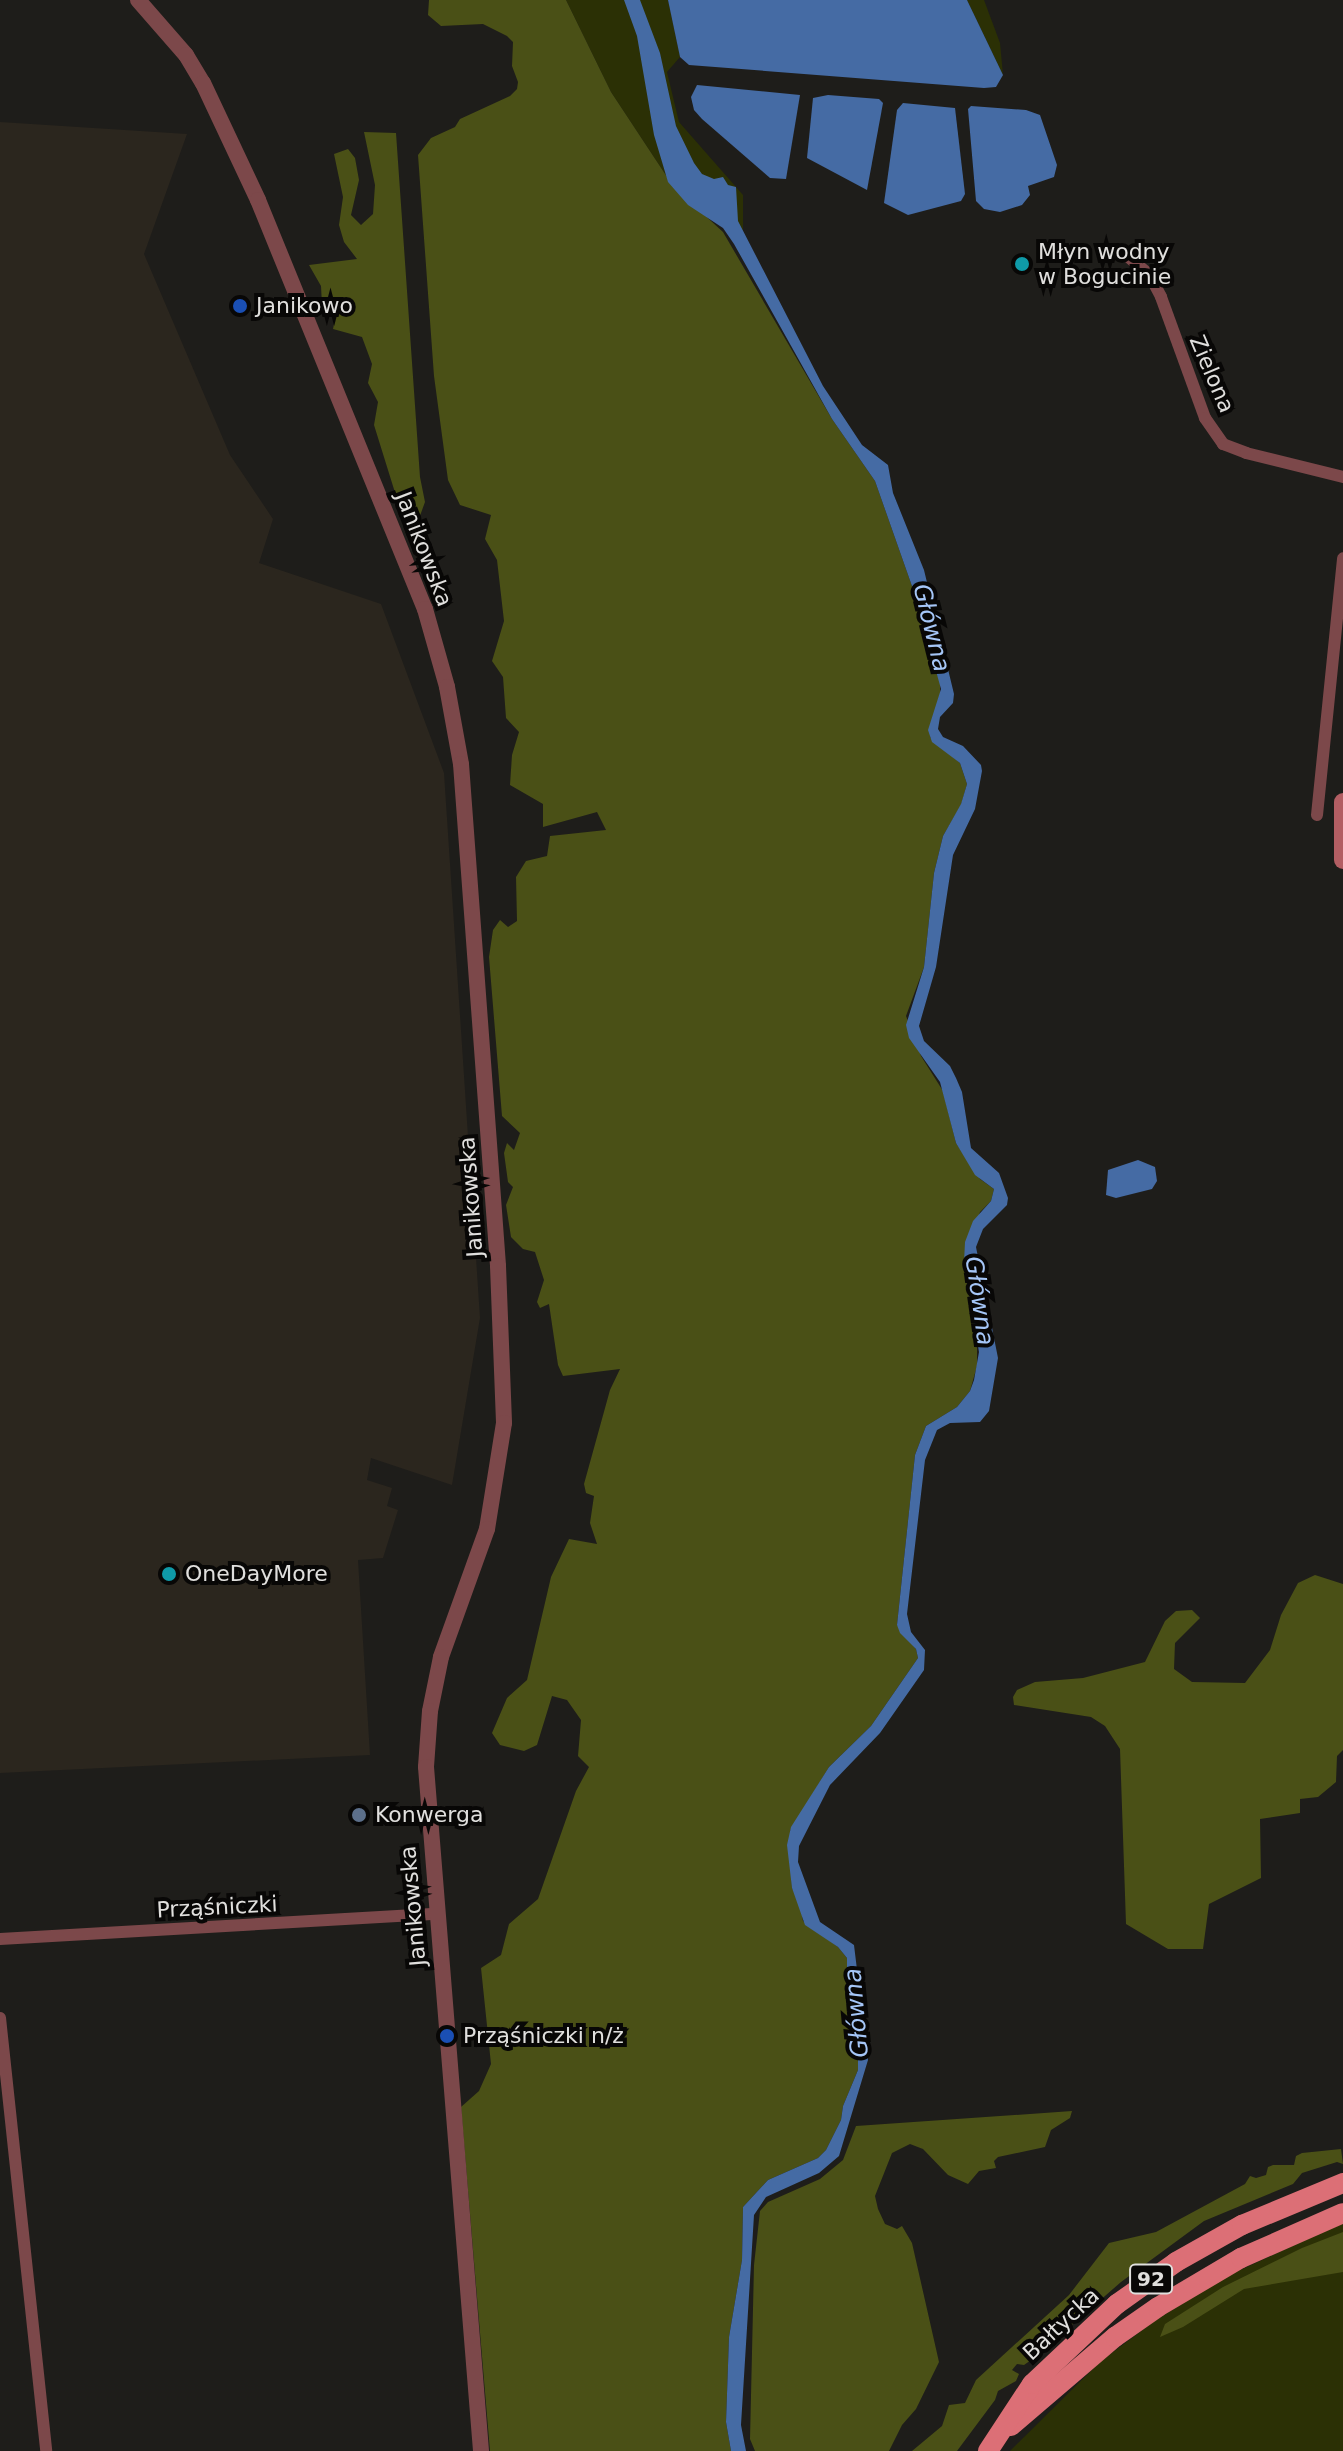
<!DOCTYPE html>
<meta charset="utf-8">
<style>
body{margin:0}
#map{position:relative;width:1343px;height:2451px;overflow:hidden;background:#1e1d1a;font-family:"DejaVu Sans",sans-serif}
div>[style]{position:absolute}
.built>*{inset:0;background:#2b261e}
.green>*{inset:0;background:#2b3005}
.forest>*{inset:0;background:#4a5016}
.water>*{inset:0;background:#456ba4}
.minor>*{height:12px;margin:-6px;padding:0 6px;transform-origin:6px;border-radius:6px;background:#7c484a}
.tertiary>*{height:16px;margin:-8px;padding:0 8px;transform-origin:8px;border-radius:8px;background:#7c484a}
.secondary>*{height:18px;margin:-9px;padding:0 9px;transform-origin:9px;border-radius:9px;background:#b35e63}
.primary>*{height:20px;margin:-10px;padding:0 10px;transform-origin:10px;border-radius:10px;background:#dc6f76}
.dots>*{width:22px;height:22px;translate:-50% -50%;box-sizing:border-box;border:4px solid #080706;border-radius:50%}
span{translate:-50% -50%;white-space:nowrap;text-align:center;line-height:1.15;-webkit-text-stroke:8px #080706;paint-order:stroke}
.shield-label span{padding:2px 6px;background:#080706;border:2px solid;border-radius:6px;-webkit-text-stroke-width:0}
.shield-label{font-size:20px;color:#e0dfdd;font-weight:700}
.poi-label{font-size:22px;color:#e0dfdd}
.left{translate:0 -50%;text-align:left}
.street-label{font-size:22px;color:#e0dfdd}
.water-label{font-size:24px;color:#a5c6f7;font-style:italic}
</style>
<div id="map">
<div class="built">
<div style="clip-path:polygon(0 122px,187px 134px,144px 254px,230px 455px,273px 519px,259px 563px,381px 604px,444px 773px,480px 1318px,452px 1485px,371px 1458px,367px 1480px,392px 1488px,387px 1506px,398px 1510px,383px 1558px,358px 1560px,370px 1755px,0 1773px)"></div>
</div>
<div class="green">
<div style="clip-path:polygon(566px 0,668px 0,680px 57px,667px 72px,679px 122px,743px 195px,743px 230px,673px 186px,611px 92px)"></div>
<div style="clip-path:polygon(967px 0,984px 0,1000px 43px,1003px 75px)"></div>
<div style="clip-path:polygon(1343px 2223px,1343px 2451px,1010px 2451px,1101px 2361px,1156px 2320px,1227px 2276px)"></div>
</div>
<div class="forest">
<div style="clip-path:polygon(429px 0,566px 0,611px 92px,673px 186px,723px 232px,832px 419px,875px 481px,913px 589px,932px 664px,940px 681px,940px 696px,930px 737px,960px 763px,967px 784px,961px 805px,943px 836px,934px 873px,924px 967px,906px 1016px,921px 1056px,943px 1091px,956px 1143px,980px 1179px,994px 1189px,991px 1201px,980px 1212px,964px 1262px,977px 1338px,977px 1366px,970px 1391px,957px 1407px,926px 1426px,915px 1455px,897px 1625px,916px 1649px,918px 1658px,871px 1726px,829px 1767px,790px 1831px,792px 1888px,800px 1903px,803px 1921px,838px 1947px,847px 1958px,847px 2003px,858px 2043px,858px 2070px,843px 2106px,841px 2120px,826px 2150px,818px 2158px,768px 2180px,743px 2207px,742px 2260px,729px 2337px,726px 2422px,731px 2451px,490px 2451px,461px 2107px,479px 2091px,491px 2064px,481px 1968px,501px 1955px,509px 1924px,538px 1899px,576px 1791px,589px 1767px,578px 1756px,581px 1720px,567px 1700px,552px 1696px,537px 1745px,524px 1751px,500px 1745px,492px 1733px,507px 1698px,527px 1680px,551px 1577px,569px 1539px,597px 1544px,590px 1523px,594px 1496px,586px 1493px,584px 1484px,610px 1390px,620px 1369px,563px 1376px,558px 1365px,549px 1304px,540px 1308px,537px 1302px,544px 1280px,535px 1252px,523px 1249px,511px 1237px,506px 1205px,513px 1187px,508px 1182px,504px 1153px,507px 1143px,514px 1150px,520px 1133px,502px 1116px,489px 957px,493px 930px,500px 920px,508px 927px,517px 921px,516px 877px,526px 861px,547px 856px,550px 836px,606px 830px,597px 812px,543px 827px,543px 804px,510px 785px,512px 755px,519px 732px,506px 718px,503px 677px,492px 661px,504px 621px,497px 560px,485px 539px,491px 515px,460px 505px,448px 480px,434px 376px,418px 155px,431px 138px,455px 127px,460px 119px,510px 96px,517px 89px,518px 82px,512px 66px,513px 42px,507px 36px,483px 24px,441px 26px,428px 15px)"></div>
<div style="clip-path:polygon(364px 132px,396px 133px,420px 477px,425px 502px,417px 524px,412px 522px,408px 507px,397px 499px,374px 425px,378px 402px,368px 383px,372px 364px,362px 337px,333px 329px,336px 314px,322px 305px,321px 286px,309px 265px,357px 259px,344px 242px,339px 225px,343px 197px,334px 154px,348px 149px,355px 158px,359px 180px,351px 215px,361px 225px,373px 214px,375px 185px)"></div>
<div style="clip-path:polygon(1315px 1575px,1343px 1584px,1343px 1750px,1337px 1756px,1336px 1782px,1318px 1797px,1300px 1799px,1300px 1813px,1260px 1819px,1261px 1878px,1209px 1904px,1203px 1949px,1168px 1949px,1126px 1924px,1120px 1749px,1105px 1726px,1091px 1717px,1014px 1705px,1013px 1697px,1017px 1690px,1035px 1682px,1083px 1678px,1145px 1662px,1165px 1621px,1176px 1611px,1192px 1610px,1200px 1618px,1175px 1643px,1174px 1669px,1192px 1682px,1245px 1683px,1270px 1650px,1281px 1615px,1298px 1583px)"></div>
<div style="clip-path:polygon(1072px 2111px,1070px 2118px,1051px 2130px,1045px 2147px,998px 2157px,994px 2161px,996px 2168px,979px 2171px,968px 2184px,948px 2175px,923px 2149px,910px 2144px,892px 2153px,875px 2196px,878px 2209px,885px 2224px,897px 2229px,902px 2226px,912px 2243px,939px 2362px,916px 2409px,902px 2425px,889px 2451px,755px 2451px,750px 2439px,754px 2265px,760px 2211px,768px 2202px,820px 2179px,843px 2160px,856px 2126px)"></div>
<div style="clip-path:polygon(1341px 2149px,1343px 2164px,1337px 2162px,1302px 2173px,1293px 2184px,1204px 2221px,1121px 2282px,1034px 2358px,1024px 2365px,1017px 2364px,1012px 2370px,1019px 2374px,1016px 2381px,998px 2391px,995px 2400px,957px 2451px,912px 2451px,942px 2426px,949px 2405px,965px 2403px,976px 2380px,1069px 2295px,1109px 2243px,1156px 2232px,1245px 2184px,1250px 2176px,1256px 2178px,1266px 2175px,1268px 2167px,1273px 2165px,1294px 2165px,1296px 2156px,1302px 2153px)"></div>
<div style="clip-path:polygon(1343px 2232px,1343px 2272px,1244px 2289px,1183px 2327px,1160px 2337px,1165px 2324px,1223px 2287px,1302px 2248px)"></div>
</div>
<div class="water">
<div style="clip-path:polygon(624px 0,640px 0,660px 53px,676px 126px,694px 163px,702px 174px,714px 179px,723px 177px,728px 185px,736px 187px,738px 221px,823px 386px,862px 445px,888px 465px,893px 493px,924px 570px,954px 694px,953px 703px,940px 717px,938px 729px,943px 737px,963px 746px,981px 765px,982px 771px,975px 809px,953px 855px,936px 967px,919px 1026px,924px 1041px,950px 1066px,956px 1078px,962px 1092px,971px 1148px,999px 1173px,1008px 1198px,1007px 1205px,983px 1229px,976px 1247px,998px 1358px,989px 1411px,980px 1422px,950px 1423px,937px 1430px,925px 1460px,907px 1614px,911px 1632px,925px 1650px,924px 1670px,880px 1733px,830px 1785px,799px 1846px,798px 1862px,820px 1922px,854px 1945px,868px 2060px,839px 2156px,819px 2173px,766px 2197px,754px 2215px,741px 2425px,746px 2451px,731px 2451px,726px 2422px,729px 2337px,742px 2260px,743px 2207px,768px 2180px,818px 2158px,826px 2150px,841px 2120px,843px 2106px,858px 2070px,858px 2043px,847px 2012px,847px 1958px,838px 1947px,805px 1925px,792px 1888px,787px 1845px,791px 1827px,829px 1767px,871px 1726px,918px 1658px,916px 1649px,900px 1633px,897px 1625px,915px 1455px,926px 1426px,957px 1407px,970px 1391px,974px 1380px,979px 1352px,964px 1262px,965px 1242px,973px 1221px,991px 1201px,994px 1189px,975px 1175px,956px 1143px,940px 1082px,909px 1038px,906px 1025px,924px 967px,934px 873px,943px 836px,961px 804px,967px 784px,960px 763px,932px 742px,928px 730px,941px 689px,913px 589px,875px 481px,832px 419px,734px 244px,723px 228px,688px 205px,668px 182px,654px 135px,637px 36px)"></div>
<div style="clip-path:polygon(668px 0,967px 0,1003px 75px,996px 87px,984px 88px,689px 65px,680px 57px)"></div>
<div style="clip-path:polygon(697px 85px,800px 95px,786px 179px,770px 178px,702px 119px,694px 110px,691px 97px)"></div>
<div style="clip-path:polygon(828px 95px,879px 99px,883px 103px,867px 190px,807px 158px,813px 98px)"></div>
<div style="clip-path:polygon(903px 103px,955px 108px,965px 194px,961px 201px,908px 215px,884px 203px,897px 110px)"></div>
<div style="clip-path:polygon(971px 106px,1026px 110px,1040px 115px,1057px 165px,1054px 177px,1028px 186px,1030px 195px,1022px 205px,1000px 212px,984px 209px,976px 201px,968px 109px)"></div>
<div style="clip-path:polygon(1138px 1160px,1155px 1167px,1157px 1181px,1152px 1189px,1116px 1198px,1106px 1195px,1108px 1170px)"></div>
</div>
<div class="minor">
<div style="left:1126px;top:255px;width:30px;rotate:40deg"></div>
<div style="left:1149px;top:274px;width:26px;rotate:62deg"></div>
<div style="left:1161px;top:297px;width:129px;rotate:70deg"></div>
<div style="left:1205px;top:418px;width:32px;rotate:55deg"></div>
<div style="left:1223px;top:444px;width:25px;rotate:21deg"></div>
<div style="left:1246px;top:453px;width:100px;rotate:13.9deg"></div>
<div style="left:1317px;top:815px;width:258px;rotate:-84.2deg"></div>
<div style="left:0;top:1939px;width:437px;rotate:-3.3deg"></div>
<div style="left:0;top:2018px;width:435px;rotate:83.9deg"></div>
</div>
<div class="tertiary">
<div style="left:138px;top:0;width:73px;rotate:48.9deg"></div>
<div style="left:186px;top:55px;width:33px;rotate:59deg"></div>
<div style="left:203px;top:83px;width:129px;rotate:64.8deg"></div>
<div style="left:258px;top:200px;width:442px;rotate:67.8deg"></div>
<div style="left:425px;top:609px;width:81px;rotate:74.2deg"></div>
<div style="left:447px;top:687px;width:78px;rotate:79.7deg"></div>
<div style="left:461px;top:764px;width:503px;rotate:85.78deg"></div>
<div style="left:498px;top:1266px;width:157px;rotate:87.8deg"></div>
<div style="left:504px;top:1423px;width:107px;rotate:99.1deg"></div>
<div style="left:487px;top:1529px;width:136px;rotate:109.8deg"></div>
<div style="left:441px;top:1657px;width:55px;rotate:101.5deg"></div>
<div style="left:430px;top:1711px;width:56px;rotate:94.1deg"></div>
<div style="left:426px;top:1767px;width:686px;rotate:85.4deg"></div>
</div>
<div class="secondary">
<div style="left:1343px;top:802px;width:58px;rotate:90deg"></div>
</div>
<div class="primary">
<div style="left:1011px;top:2426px;width:137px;rotate:-40.6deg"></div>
<div style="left:1115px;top:2337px;width:52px;rotate:-34.9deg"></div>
<div style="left:1158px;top:2307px;width:96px;rotate:-30.6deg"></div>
<div style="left:1241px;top:2258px;width:111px;rotate:-23.8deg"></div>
<div style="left:988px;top:2451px;width:80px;rotate:-56.7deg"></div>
<div style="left:1032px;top:2384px;width:117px;rotate:-43.3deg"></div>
<div style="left:1117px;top:2304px;width:72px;rotate:-35.4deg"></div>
<div style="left:1176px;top:2262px;width:76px;rotate:-29.3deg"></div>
<div style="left:1242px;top:2225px;width:109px;rotate:-22.6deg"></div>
</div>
<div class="dots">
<div style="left:1022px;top:264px;background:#0f9aa8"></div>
<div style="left:240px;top:306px;background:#1a4fb4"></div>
<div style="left:169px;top:1574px;background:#0f9aa8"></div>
<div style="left:359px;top:1815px;background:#5c6f8a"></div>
<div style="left:447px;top:2036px;background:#1a4fb4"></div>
</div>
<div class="shield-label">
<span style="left:1151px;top:2279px">92</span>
</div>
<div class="poi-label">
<span class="left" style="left:1038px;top:264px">Młyn wodny<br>w Bogucinie</span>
<span class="left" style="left:256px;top:306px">Janikowo</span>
<span class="left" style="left:185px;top:1574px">OneDayMore</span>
<span class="left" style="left:375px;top:1815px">Konwerga</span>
<span class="left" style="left:463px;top:2036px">Prząśniczki n/ż</span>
</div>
<div class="street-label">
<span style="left:1212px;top:374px;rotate:67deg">Zielona</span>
<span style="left:424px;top:549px;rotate:69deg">Janikowska</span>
<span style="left:471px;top:1197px;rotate:-94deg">Janikowska</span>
<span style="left:413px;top:1906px;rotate:-95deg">Janikowska</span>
<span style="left:217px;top:1907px;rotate:-3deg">Prząśniczki</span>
<span style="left:1061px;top:2324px;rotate:-43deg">Bałtycka</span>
</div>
<div class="water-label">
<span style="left:931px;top:628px;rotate:76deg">Główna</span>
<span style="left:979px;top:1301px;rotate:82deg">Główna</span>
<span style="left:857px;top:2013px;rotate:-95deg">Główna</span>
</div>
</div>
